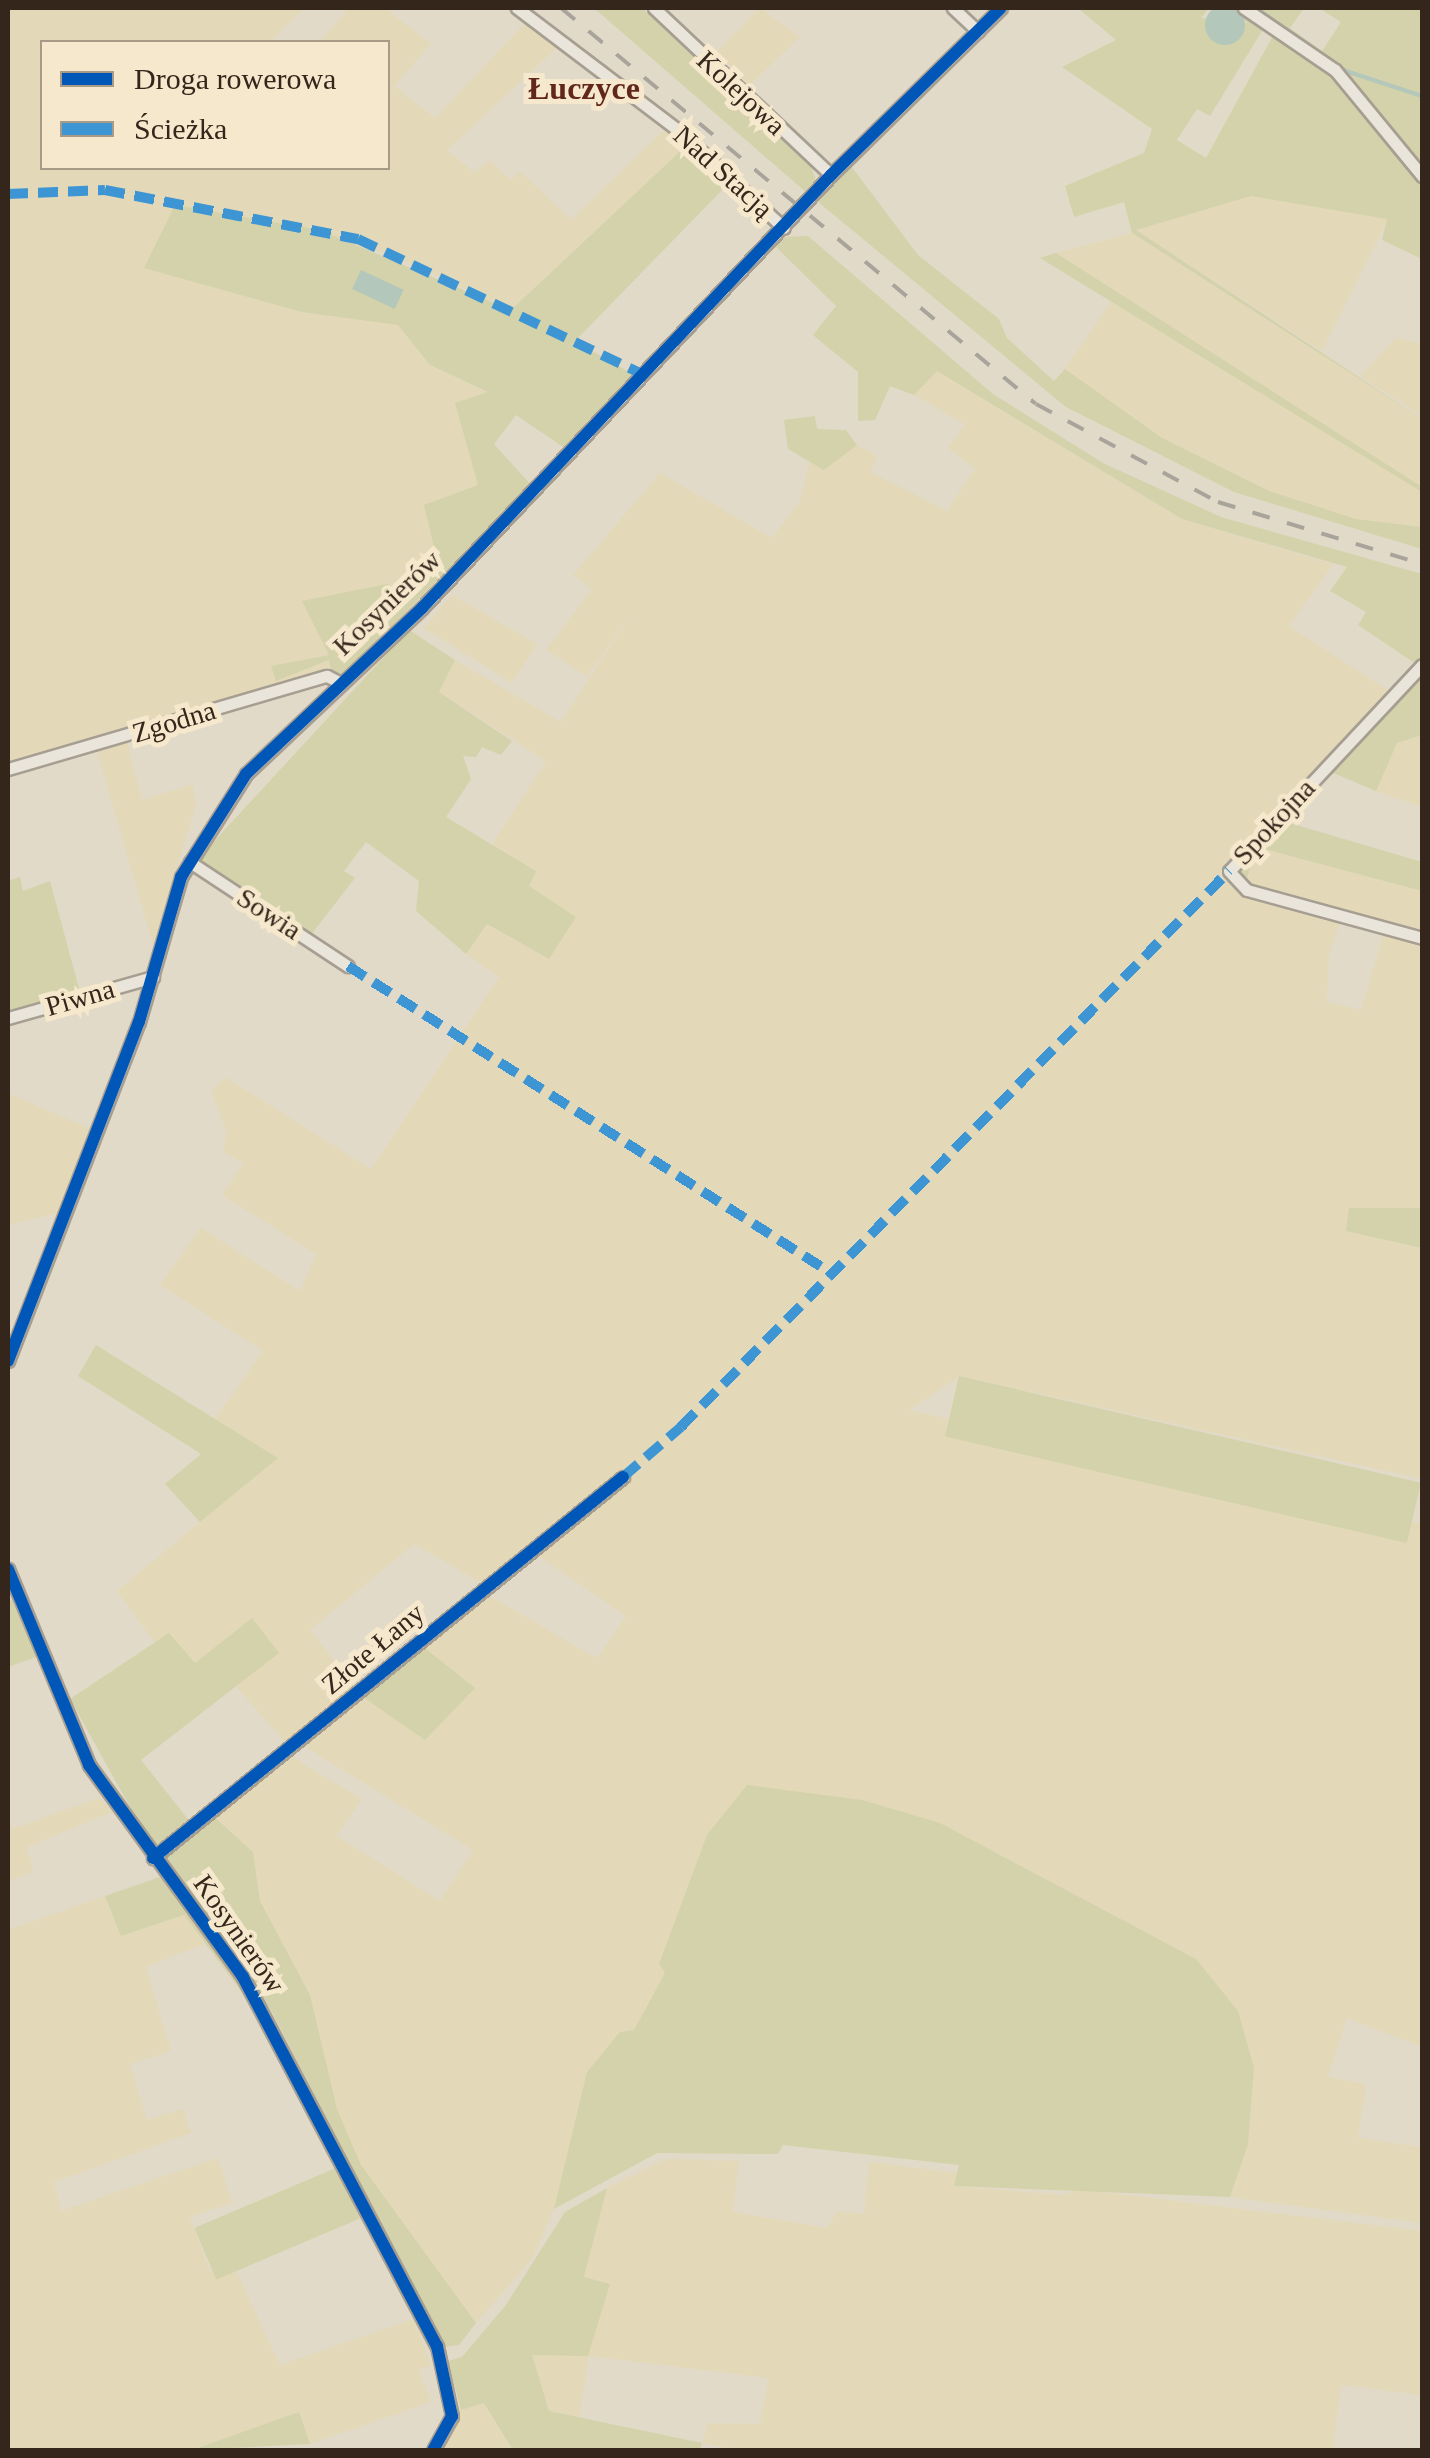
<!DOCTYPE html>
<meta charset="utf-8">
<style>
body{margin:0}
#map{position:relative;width:1430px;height:2458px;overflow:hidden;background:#e2dac8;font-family:"Times New Roman",serif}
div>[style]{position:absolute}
.farmland>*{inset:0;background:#e3d9b8}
.green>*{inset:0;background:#d3d2aa;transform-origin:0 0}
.water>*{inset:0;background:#b4c7bb;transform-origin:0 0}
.round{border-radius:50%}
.stream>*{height:4px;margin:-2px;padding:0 2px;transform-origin:2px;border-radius:2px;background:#b4c7bb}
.roads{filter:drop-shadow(2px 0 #a79e92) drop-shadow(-2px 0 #a79e92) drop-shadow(0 2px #a79e92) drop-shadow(0 -2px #a79e92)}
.street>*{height:11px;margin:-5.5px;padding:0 5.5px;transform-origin:5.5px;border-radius:5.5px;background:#eae5da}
.rail>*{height:4px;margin-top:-2px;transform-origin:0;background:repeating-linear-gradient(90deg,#a9a49b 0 18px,transparent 0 36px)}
.quiet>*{height:10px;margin-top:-5px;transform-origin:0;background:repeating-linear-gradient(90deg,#3d95d4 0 20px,transparent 0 30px)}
.cycleway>*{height:12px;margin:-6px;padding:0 6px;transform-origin:6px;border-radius:6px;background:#0057b8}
span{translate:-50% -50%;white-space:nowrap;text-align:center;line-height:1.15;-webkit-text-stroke:10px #f5e8cd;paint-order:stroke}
.street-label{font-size:28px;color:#34261b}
.quarter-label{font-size:32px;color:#61271b;font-weight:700}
.frame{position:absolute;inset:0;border:10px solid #34261b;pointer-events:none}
.legend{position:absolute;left:40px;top:40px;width:350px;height:130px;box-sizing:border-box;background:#f5e8cd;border:2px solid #a89a86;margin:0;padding:12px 18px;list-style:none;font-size:30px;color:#34261b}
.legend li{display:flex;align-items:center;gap:20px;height:50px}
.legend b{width:50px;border:2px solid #a89a86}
</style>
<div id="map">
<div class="farmland">
<div style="clip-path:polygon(8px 8px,304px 8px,270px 42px,42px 42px,42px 168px,388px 168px,388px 42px,319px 42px,350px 8px,385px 8px,431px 44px,394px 86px,435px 118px,527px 21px,560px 45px,447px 150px,475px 173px,490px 160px,510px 180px,520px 171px,571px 220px,665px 129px,687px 145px,511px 310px,390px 254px,175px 205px,145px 268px,302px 312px,398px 325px,430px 365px,489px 393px,455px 403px,478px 485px,425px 505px,438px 564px,402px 592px,303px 602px,329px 655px,275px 680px,330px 660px,332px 675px,8px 762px)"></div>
<div style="clip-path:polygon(760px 8px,800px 37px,749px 86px,716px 52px)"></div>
<div style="clip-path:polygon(1251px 196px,1388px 219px,1322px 351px,1136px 230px)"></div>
<div style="clip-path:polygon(1132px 233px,1422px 419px,1422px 487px,1056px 253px)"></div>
<div style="clip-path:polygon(1111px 301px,1422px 492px,1422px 527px,1356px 519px,1269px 491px,1162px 438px,1102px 397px,1065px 369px)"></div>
<div style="clip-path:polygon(1396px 338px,1422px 344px,1422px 416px,1360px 376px)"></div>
<div style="clip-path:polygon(937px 371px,1181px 519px,1333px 564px,1289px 626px,1392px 693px,1215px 878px,1341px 919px,1329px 955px,1327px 1002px,1361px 1010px,1384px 932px,1422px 943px,1422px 1208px,1346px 1231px,1422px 1248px,1422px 1479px,960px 1376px,909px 1410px,1422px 1524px,1422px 2047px,1347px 2018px,1328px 2077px,1366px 2084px,1358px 2138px,1422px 2147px,1422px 2223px,1230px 2197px,1248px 2144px,1254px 2068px,1196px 1959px,940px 1823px,665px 1973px,634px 2030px,620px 2032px,587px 2073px,554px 2209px,532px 2259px,476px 2323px,361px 2165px,337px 2109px,310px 1995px,260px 1901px,253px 1852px,212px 1815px,292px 1757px,362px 1799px,337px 1836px,440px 1901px,473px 1850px,302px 1745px,363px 1697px,425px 1739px,421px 1645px,484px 1593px,597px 1658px,626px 1616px,528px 1549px,484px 1584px,414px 1544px,310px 1630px,357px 1689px,288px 1746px,235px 1685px,279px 1653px,252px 1619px,195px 1663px,169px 1634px,155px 1643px,117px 1591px,277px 1458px,215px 1419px,263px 1351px,160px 1285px,201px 1228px,300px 1291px,316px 1254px,222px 1195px,244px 1163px,223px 1152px,227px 1133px,211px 1091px,225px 1077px,371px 1169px,499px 977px,466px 954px,487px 924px,548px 959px,529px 886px,536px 871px,492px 844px,546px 761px,439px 692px,455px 660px,561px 722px,630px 616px,587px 676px,546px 650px,592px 589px,573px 575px,660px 473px,772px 538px,800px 501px,809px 461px,824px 470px,857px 445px,877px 456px,871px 472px,947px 511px,975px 469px,948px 448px,965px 424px,914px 395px)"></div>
<div style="clip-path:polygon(452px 595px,537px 644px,512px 683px,424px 628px)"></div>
<div style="clip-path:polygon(1422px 735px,1422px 807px,1376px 791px,1397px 742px)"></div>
<div style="clip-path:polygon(127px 742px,142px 800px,193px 784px,196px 805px,153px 945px,97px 751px)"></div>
<div style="clip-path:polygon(1256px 847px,1422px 891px,1422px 932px,1246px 881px)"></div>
<div style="clip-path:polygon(8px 1093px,89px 1128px,63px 1212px,8px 1225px)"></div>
<div style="clip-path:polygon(99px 1798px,112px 1812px,27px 1847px,33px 1872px,8px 1881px,8px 1816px,12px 1829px)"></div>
<div style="clip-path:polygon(105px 1896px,121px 1936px,184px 1914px,204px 1944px,146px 1967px,171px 2051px,130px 2064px,147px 2120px,183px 2109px,191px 2133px,54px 2182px,61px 2211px,218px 2158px,232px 2203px,190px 2217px,210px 2272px,233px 2264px,280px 2365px,414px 2319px,431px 2365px,419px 2370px,431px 2402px,310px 2444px,299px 2412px,192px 2450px,8px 2450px,8px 1930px)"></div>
<div style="clip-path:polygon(667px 2159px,739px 2161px,733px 2212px,827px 2228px,837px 2211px,864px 2214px,869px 2162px,958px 2173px,954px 2186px,1066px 2195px,1078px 2189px,1422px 2231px,1422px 2395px,1341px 2385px,1333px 2450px,737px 2450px,702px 2443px,708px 2423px,760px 2424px,768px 2378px,589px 2356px,579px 2417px,549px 2411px,532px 2354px,588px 2355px,610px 2284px,583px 2277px,607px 2188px)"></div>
<div style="clip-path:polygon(484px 2403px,513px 2450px,444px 2450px,461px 2410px)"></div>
</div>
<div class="green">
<div style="clip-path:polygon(594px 8px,642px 8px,811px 166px,816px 181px,807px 193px)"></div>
<div style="clip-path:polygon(1078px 8px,1209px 8px,1201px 18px,1248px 23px,1227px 8px,1238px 8px,1265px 26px,1210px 116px,1197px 109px,1177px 140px,1206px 158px,1275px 32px,1345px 88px,1422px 182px,1422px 259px,1382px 240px,1387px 219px,1251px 196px,1136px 230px,1422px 419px,1132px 233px,1124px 202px,1074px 217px,1065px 186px,1144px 153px,1152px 129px,1062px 67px,1116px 40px)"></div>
<div style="clip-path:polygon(1248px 8px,1304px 8px,1290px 28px,1322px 51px,1341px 22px,1319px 8px,1422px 10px,1422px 170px,1358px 91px)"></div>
<div style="clip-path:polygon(687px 145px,728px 184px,575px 341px,636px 376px,566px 449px,516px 415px,494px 444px,532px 486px,345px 673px,332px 675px,329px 660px,276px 681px,271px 666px,329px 655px,302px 601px,387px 584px,402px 592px,438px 564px,424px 505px,478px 485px,455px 403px,488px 392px,430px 365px,398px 325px,302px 312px,144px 268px,175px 205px,320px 230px,511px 310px)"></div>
<div style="clip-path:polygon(851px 166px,918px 255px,999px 319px,1007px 338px,1054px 381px,1065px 369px,1162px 438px,1269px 491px,1356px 519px,1422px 527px,1422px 549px,1234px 492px,1066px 407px,817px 201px)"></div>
<div style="clip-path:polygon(808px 236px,993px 394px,1103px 463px,1221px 517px,1422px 574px,1422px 657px,1416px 664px,1358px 625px,1366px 612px,1330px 591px,1347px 567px,1182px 519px,937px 371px,914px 395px,890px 386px,875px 420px,858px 421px,858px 372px,813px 335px,836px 306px,776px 247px,784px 237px)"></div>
<div style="clip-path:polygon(1056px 253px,1422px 487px,1422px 492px,1040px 258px)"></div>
<div style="clip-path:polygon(815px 416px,817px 429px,846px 430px,857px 445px,824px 470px,788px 449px,784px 420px)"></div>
<div style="clip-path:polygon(409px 630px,455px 660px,439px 692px,512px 741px,501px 755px,482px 747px,476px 757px,463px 756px,471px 779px,446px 817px,536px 871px,529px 886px,576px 917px,549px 959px,487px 924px,466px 954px,416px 911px,419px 881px,366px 842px,344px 871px,355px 878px,310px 936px,195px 862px)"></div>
<div style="clip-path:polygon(1422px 670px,1422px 735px,1397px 743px,1376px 791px,1326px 770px,1283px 821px,1422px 862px,1422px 891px,1257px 847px,1246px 881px,1422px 935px,1240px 883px,1244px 855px)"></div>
<div style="clip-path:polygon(20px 877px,23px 891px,50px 881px,81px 996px,8px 1013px,8px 881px)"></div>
<div style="clip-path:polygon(1349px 1208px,1422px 1208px,1422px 1248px,1346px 1231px)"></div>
<div style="clip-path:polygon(96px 1345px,215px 1419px,278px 1458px,200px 1522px,165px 1484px,201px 1454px,78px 1376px)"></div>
<div style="left:959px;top:1376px;width:474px;height:62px;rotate:13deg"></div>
<div style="clip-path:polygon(12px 1600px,36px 1657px,8px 1667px,8px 1601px)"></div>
<div style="clip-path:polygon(252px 1618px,279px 1653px,141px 1760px,191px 1823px,154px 1850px,70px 1699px,169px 1633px,195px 1663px)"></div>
<div style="clip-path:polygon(421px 1645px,475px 1688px,425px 1740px,363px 1697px)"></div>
<div style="clip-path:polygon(747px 1785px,862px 1800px,940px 1823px,1196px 1959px,1238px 2011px,1254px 2068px,1248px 2144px,1230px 2197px,954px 2186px,959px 2165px,783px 2145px,778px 2154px,657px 2153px,554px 2209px,587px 2072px,620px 2032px,634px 2030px,665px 1973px,659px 1964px,707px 1835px)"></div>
<div style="clip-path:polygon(212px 1815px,253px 1852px,260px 1901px,310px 1995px,337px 2109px,361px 2165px,476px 2323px,459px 2345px,444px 2347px,272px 2012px,161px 1855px)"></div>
<div style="clip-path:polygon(160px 1877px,215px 1946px,267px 2026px,184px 1915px,121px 1936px,105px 1896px)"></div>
<div style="left:338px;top:2167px;width:56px;height:156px;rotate:67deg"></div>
<div style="clip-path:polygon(607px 2188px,584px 2277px,610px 2284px,588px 2356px,532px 2355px,549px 2411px,702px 2443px,700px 2450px,513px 2450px,484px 2403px,461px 2410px,448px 2361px,462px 2357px,506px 2305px,565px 2212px)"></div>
<div style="clip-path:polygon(299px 2412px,310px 2444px,192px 2450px)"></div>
</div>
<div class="water">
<div class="round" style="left:1205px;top:5px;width:40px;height:40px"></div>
<div style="left:361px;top:270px;width:47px;height:21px;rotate:25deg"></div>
</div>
<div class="stream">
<div style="left:1256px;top:8px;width:110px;rotate:35deg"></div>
<div style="left:1346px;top:71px;width:80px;rotate:18.2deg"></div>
</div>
<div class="roads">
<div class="street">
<div style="left:517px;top:8px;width:202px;rotate:37.2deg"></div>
<div style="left:678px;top:130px;width:144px;rotate:42.8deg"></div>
<div style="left:654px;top:8px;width:243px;rotate:43.3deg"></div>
<div style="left:953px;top:8px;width:34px;rotate:43deg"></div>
<div style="left:1244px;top:8px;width:110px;rotate:34.3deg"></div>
<div style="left:1335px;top:70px;width:137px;rotate:50.6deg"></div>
<div style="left:1422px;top:665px;width:282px;rotate:133.1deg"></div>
<div style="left:1229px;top:871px;width:26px;rotate:47deg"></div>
<div style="left:1247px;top:890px;width:181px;rotate:15.3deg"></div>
<div style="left:8px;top:769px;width:332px;rotate:-16.3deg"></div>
<div style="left:327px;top:676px;width:13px;rotate:27deg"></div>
<div style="left:190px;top:862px;width:189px;rotate:33.4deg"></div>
<div style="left:8px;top:1018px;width:151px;rotate:-15.8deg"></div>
<div style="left:8px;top:1361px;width:363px;rotate:-68.9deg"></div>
<div style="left:139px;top:1022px;width:151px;rotate:-73.8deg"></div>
<div style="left:181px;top:877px;width:122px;rotate:-57.7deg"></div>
<div style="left:246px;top:774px;width:242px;rotate:-43.3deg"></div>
<div style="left:422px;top:608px;width:596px;rotate:-46.63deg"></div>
<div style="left:831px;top:175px;width:238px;rotate:-44.5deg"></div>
<div style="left:8px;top:1569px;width:212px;rotate:67.5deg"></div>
<div style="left:89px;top:1765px;width:262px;rotate:54deg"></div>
<div style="left:243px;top:1977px;width:417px;rotate:62.3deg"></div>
<div style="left:437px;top:2346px;width:72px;rotate:77.9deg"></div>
<div style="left:452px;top:2416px;width:39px;rotate:119deg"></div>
<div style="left:153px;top:1858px;width:605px;rotate:-39.03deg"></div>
</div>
</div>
<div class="rail">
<div style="left:561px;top:8px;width:618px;rotate:39.82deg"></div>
<div style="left:1036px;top:404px;width:207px;rotate:28.3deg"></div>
<div style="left:1218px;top:502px;width:213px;rotate:16.9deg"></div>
</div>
<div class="quiet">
<div style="left:8px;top:194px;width:97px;rotate:-2.4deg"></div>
<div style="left:105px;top:190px;width:258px;rotate:11deg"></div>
<div style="left:358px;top:239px;width:318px;rotate:25.4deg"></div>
<div style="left:348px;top:966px;width:572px;rotate:32.44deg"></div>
<div style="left:623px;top:1477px;width:77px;rotate:-40.8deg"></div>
<div style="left:681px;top:1427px;width:781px;rotate:-45.42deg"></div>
</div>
<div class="cycleway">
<div style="left:8px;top:1361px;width:363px;rotate:-68.9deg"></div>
<div style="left:139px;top:1022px;width:151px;rotate:-73.8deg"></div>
<div style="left:181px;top:877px;width:122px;rotate:-57.7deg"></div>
<div style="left:246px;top:774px;width:242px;rotate:-43.3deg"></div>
<div style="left:422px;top:608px;width:596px;rotate:-46.63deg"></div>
<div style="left:831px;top:175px;width:238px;rotate:-44.5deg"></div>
<div style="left:8px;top:1569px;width:212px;rotate:67.5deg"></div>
<div style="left:89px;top:1765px;width:262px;rotate:54deg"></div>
<div style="left:243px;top:1977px;width:417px;rotate:62.3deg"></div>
<div style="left:437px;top:2346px;width:72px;rotate:77.9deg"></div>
<div style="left:452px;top:2416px;width:39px;rotate:119deg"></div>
<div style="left:153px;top:1858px;width:605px;rotate:-39.03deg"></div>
</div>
<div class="street-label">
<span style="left:741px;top:93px;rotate:43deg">Kolejowa</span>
<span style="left:723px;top:172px;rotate:42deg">Nad Stacją</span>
<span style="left:387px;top:603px;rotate:-44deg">Kosynierów</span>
<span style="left:174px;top:722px;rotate:-17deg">Zgodna</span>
<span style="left:1274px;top:822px;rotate:-47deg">Spokojna</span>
<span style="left:269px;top:914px;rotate:33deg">Sowia</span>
<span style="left:80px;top:998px;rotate:-16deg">Piwna</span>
<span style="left:373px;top:1649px;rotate:-40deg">Złote Łany</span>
<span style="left:239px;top:1934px;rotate:55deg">Kosynierów</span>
</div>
<div class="quarter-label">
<span style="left:584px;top:88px">Łuczyce</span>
</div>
<div class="frame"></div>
<ul class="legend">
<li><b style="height:12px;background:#0057b8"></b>Droga rowerowa</li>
<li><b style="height:12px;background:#3d95d4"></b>Ścieżka</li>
</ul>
</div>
